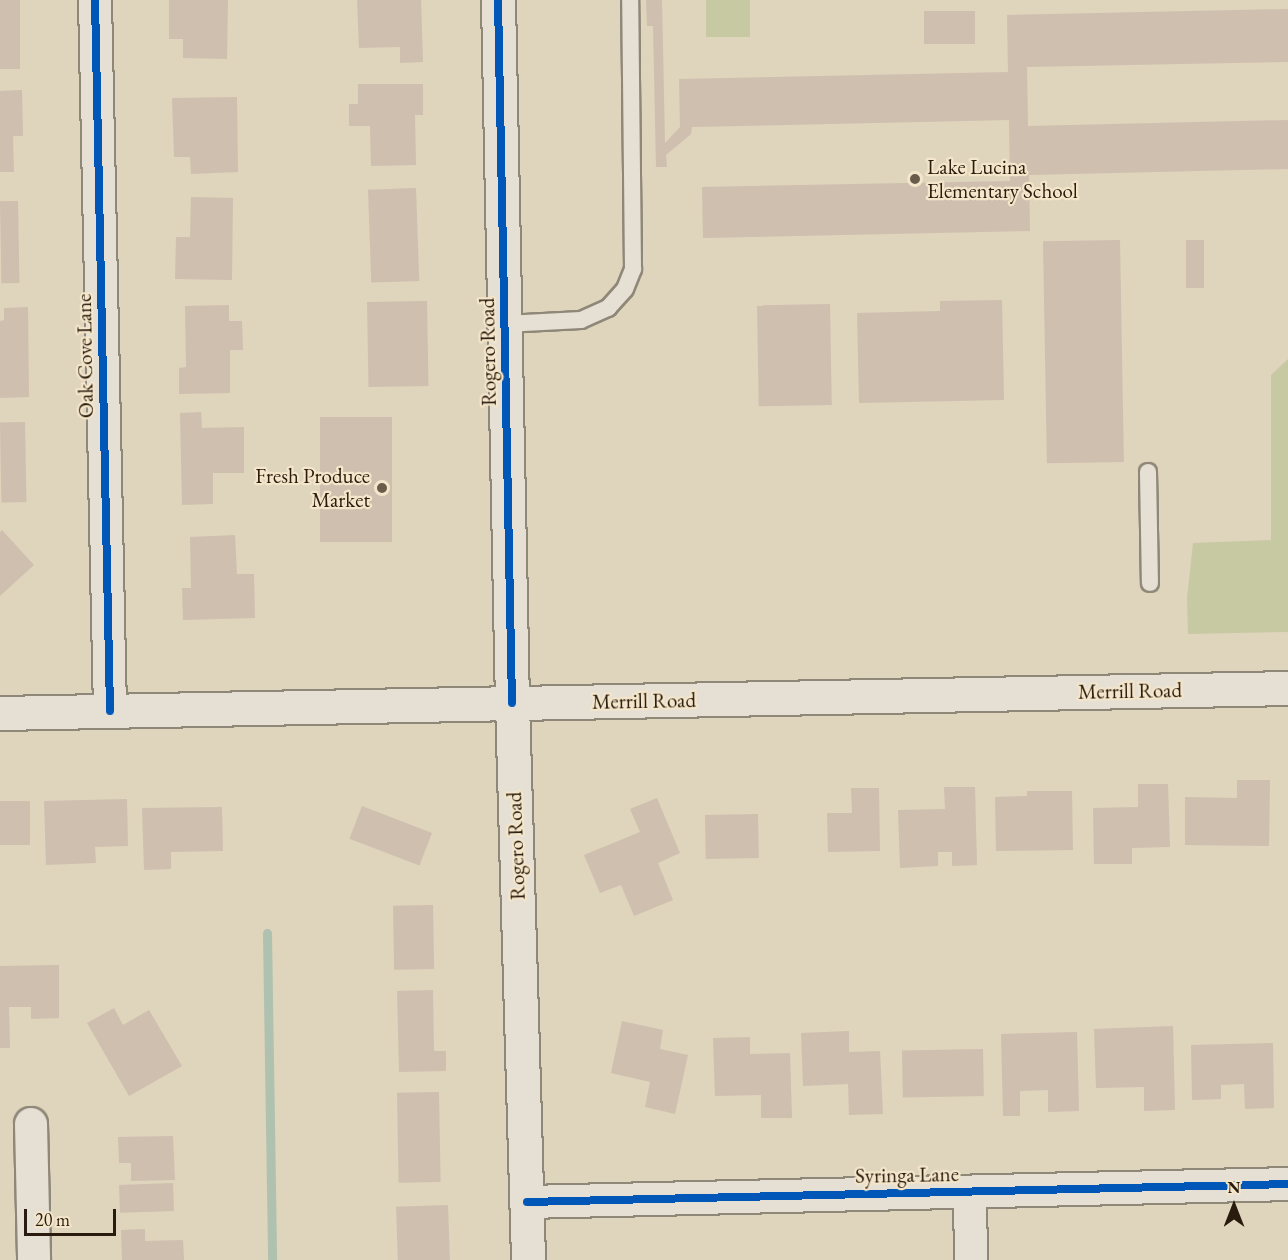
<!DOCTYPE html>
<style>
body{margin:0}
#map{position:relative;width:1288px;height:1260px;overflow:hidden;background:#dfd4bc;font-family:"EB Garamond",serif}
div>[style]{position:absolute}
.green>*{inset:0;background:#c7c9a3;transform-origin:0 0}
.stream>*{height:9px;margin:-4.5px;padding:0 4.5px;transform-origin:4.5px;border-radius:4.5px;background:#aec2af}
.building>*{inset:0;background:#cfbfaf;transform-origin:0 0}
.roads{filter:drop-shadow(2px 0 #8f8778) drop-shadow(-2px 0 #8f8778) drop-shadow(0 2px #8f8778) drop-shadow(0 -2px #8f8778)}
.service>*{height:16px;margin:-8px;padding:0 8px;transform-origin:8px;border-radius:8px;background:#e5dfd4}
.minor>*{height:32px;margin:-16px;padding:0 16px;transform-origin:16px;border-radius:16px;background:#e5dfd4}
.tertiary>*{height:33px;margin:-16.5px;padding:0 16.5px;transform-origin:16.5px;border-radius:16.5px;background:#e5dfd4}
.secondary>*{height:33px;margin:-16.5px;padding:0 16.5px;transform-origin:16.5px;border-radius:16.5px;background:#e5dfd4}
.cycleway>*{height:8px;margin:-4px;padding:0 4px;transform-origin:4px;border-radius:4px;background:#0057b8}
.dots>*{width:16px;height:16px;translate:-50% -50%;box-sizing:border-box;border:3px solid #f4e6ca;border-radius:50%}
span{translate:-50% -50%;white-space:nowrap;text-align:center;line-height:1.15;-webkit-text-stroke:4.5px #f4e6ca;paint-order:stroke}
.poi-label{font-size:21px;color:#291b0d}
.left{translate:0 -50%;text-align:left}
.right{translate:-100% -50%;text-align:right}
.street-label{font-size:21px;color:#291b0d}
.north{position:absolute;left:1204px;top:1176px;width:60px;height:60px;-webkit-text-stroke:4px #f4e6ca;paint-order:stroke;rotate:0deg;font-size:16px;font-weight:700;line-height:24px;text-align:center;color:#291b0d}
.north::after{content:'';display:block;margin:auto;width:21px;height:27px;background:#291b0d;clip-path:polygon(50% 0,100% 100%,50% 72%,0 100%)}
.scale{position:absolute;left:24px;top:1209px;width:92px;height:27px;box-sizing:border-box;border:3px solid #291b0d;border-top:0;padding-left:8px;font-size:18px;line-height:21px;white-space:nowrap;color:#291b0d;-webkit-text-stroke:4px #f4e6ca;paint-order:stroke}
</style>
<div id="map">
<div class="green">
<div style="left:706px;top:0;width:44px;height:37px"></div>
<div style="clip-path:polygon(1288px 359px,1288px 632px,1188px 634px,1187px 598px,1193px 543px,1271px 540px,1271px 375px)"></div>
</div>
<div class="stream">
<div style="left:267px;top:933px;width:327px;rotate:89.1deg"></div>
</div>
<div class="building">
<div style="left:0;top:0;width:20px;height:69px"></div>
<div style="clip-path:polygon(169px 0,228px 0,227px 59px,183px 58px,183px 39px,169px 39px)"></div>
<div style="clip-path:polygon(357px 0,421px 0,423px 62px,400px 63px,400px 47px,359px 48px)"></div>
<div style="clip-path:polygon(646px 0,662px 0,665px 143px,680px 127px,679px 79px,1008px 72px,1007px 15px,1288px 9px,1288px 62px,1027px 67px,1028px 126px,1288px 120px,1288px 169px,1029px 175px,1030px 231px,703px 238px,702px 187px,1010px 181px,1009px 120px,692px 127px,691px 134px,666px 155px,667px 167px,656px 167px,653px 26px,647px 26px)"></div>
<div style="left:975px;top:11px;width:33px;height:51px;rotate:90deg"></div>
<div style="clip-path:polygon(358px 84px,423px 84px,423px 115px,415px 115px,416px 165px,371px 166px,370px 126px,349px 126px,349px 104px,358px 104px)"></div>
<div style="clip-path:polygon(22px 90px,23px 136px,13px 136px,14px 172px,0 172px,0 91px)"></div>
<div style="clip-path:polygon(237px 97px,238px 172px,191px 174px,190px 157px,174px 157px,172px 98px)"></div>
<div style="left:416px;top:188px;width:93px;height:48px;rotate:88deg"></div>
<div style="clip-path:polygon(191px 197px,233px 198px,232px 280px,175px 279px,176px 237px,190px 237px)"></div>
<div style="left:18px;top:201px;width:82px;height:18px;rotate:89deg"></div>
<div style="left:1120px;top:240px;width:222px;height:77px;rotate:89deg"></div>
<div style="left:1186px;top:240px;width:18px;height:48px"></div>
<div style="clip-path:polygon(1002px 300px,1004px 400px,859px 403px,857px 313px,940px 311px,940px 301px)"></div>
<div style="left:427px;top:301px;width:85px;height:60px;rotate:89deg"></div>
<div style="left:830px;top:304px;width:101px;height:73px;rotate:89deg"></div>
<div style="clip-path:polygon(229px 305px,229px 321px,242px 321px,243px 350px,230px 350px,230px 393px,179px 394px,179px 368px,186px 367px,185px 306px)"></div>
<div style="clip-path:polygon(28px 307px,29px 397px,0 398px,0 321px,4px 320px,4px 308px)"></div>
<div style="clip-path:polygon(201px 412px,202px 428px,244px 427px,244px 473px,213px 473px,213px 504px,182px 505px,180px 413px)"></div>
<div style="left:320px;top:417px;width:72px;height:125px"></div>
<div style="left:25px;top:422px;width:80px;height:25px;rotate:89deg"></div>
<div style="clip-path:polygon(2px 530px,34px 565px,0 596px,0 532px)"></div>
<div style="clip-path:polygon(235px 535px,237px 574px,254px 574px,255px 618px,183px 620px,182px 588px,191px 588px,190px 537px)"></div>
<div style="clip-path:polygon(1237px 780px,1270px 780px,1269px 846px,1185px 845px,1185px 797px,1237px 798px)"></div>
<div style="clip-path:polygon(1138px 784px,1168px 784px,1170px 847px,1132px 848px,1132px 864px,1094px 864px,1093px 808px,1138px 807px)"></div>
<div style="clip-path:polygon(944px 787px,975px 787px,977px 865px,952px 866px,952px 852px,938px 852px,938px 866px,900px 868px,898px 810px,945px 809px)"></div>
<div style="clip-path:polygon(851px 788px,879px 788px,880px 851px,828px 852px,827px 813px,852px 813px)"></div>
<div style="clip-path:polygon(1027px 791px,1072px 791px,1073px 850px,996px 851px,995px 797px,1027px 796px)"></div>
<div style="clip-path:polygon(657px 798px,680px 853px,658px 863px,673px 900px,634px 916px,621px 885px,600px 893px,584px 855px,640px 832px,630px 809px)"></div>
<div style="clip-path:polygon(127px 799px,128px 846px,95px 847px,96px 863px,46px 865px,44px 801px)"></div>
<div style="left:0;top:801px;width:30px;height:44px"></div>
<div style="left:362px;top:806px;width:75px;height:35px;rotate:21deg"></div>
<div style="clip-path:polygon(222px 807px,223px 851px,171px 852px,171px 869px,144px 870px,142px 808px)"></div>
<div style="left:758px;top:814px;width:44px;height:53px;rotate:89deg"></div>
<div style="left:433px;top:905px;width:64px;height:40px;rotate:89deg"></div>
<div style="clip-path:polygon(59px 965px,59px 1018px,31px 1019px,31px 1007px,9px 1007px,10px 1048px,0 1048px,0 966px)"></div>
<div style="clip-path:polygon(433px 990px,434px 1051px,446px 1051px,446px 1071px,399px 1072px,397px 991px)"></div>
<div style="clip-path:polygon(114px 1008px,123px 1025px,149px 1010px,182px 1066px,129px 1096px,87px 1023px)"></div>
<div style="clip-path:polygon(622px 1021px,663px 1030px,660px 1049px,688px 1055px,675px 1114px,645px 1107px,650px 1082px,611px 1073px)"></div>
<div style="clip-path:polygon(1173px 1026px,1175px 1110px,1144px 1111px,1144px 1087px,1096px 1088px,1094px 1029px)"></div>
<div style="clip-path:polygon(849px 1031px,849px 1052px,880px 1051px,883px 1114px,849px 1115px,848px 1084px,803px 1086px,801px 1033px)"></div>
<div style="clip-path:polygon(1077px 1032px,1079px 1111px,1048px 1112px,1048px 1090px,1020px 1091px,1020px 1116px,1003px 1116px,1001px 1034px)"></div>
<div style="clip-path:polygon(750px 1037px,750px 1054px,790px 1053px,792px 1118px,761px 1118px,761px 1095px,715px 1096px,713px 1038px)"></div>
<div style="clip-path:polygon(1273px 1043px,1274px 1108px,1245px 1109px,1244px 1084px,1221px 1085px,1221px 1099px,1192px 1100px,1191px 1045px)"></div>
<div style="left:983px;top:1049px;width:47px;height:81px;rotate:89deg"></div>
<div style="left:439px;top:1092px;width:90px;height:42px;rotate:89deg"></div>
<div style="clip-path:polygon(173px 1136px,175px 1180px,131px 1181px,131px 1163px,119px 1163px,118px 1137px)"></div>
<div style="left:173px;top:1183px;width:28px;height:54px;rotate:88deg"></div>
<div style="left:448px;top:1205px;width:55px;height:52px;rotate:88deg"></div>
<div style="clip-path:polygon(145px 1229px,145px 1241px,183px 1240px,184px 1260px,122px 1260px,121px 1230px)"></div>
</div>
<div class="roads">
<div class="service">
<div style="left:505px;top:324px;width:76px;rotate:-3deg"></div>
<div style="left:581px;top:320px;width:30px;rotate:-24deg"></div>
<div style="left:608px;top:308px;width:25px;rotate:-48deg"></div>
<div style="left:625px;top:289px;width:22px;rotate:-68deg"></div>
<div style="left:633px;top:269px;width:269px;rotate:-90.6deg"></div>
<div style="left:1148px;top:472px;width:111px;rotate:89deg"></div>
</div>
<div class="minor">
<div style="left:95px;top:0;width:711px;rotate:88.79deg"></div>
<div style="left:31px;top:1124px;width:136px;rotate:88.7deg"></div>
<div style="left:970px;top:1192px;width:68px;rotate:89.2deg"></div>
<div style="left:527px;top:1202px;width:761px;rotate:-1.35deg"></div>
</div>
<div class="tertiary">
<div style="left:498px;top:0;width:703px;rotate:88.86deg"></div>
</div>
<div class="secondary">
<div style="left:512px;top:703px;width:557px;rotate:88.35deg"></div>
<div style="left:0;top:713px;width:1288px;rotate:-1.11deg"></div>
</div>
</div>
<div class="cycleway">
<div style="left:95px;top:0;width:711px;rotate:88.79deg"></div>
<div style="left:498px;top:0;width:703px;rotate:88.86deg"></div>
<div style="left:527px;top:1202px;width:761px;rotate:-1.35deg"></div>
</div>
<div class="dots">
<div style="left:915px;top:179px;background:#695c4a"></div>
<div style="left:382px;top:488px;background:#695c4a"></div>
</div>
<div class="poi-label">
<span class="left" style="left:927px;top:179px">Lake Lucina<br>Elementary School</span>
<span class="right" style="left:370px;top:488px">Fresh Produce<br>Market</span>
</div>
<div class="street-label">
<span style="left:488px;top:352px;rotate:-91deg">Rogero Road</span>
<span style="left:85px;top:356px;rotate:-91deg">Oak Cove Lane</span>
<span style="left:1130px;top:691px;rotate:-1deg">Merrill Road</span>
<span style="left:644px;top:701px;rotate:-1deg">Merrill Road</span>
<span style="left:516px;top:846px;rotate:-92deg">Rogero Road</span>
<span style="left:907px;top:1175px;rotate:-1deg">Syringa Lane</span>
</div>
<div class="north">N</div>
<div class="scale">20 m</div>
</div>
